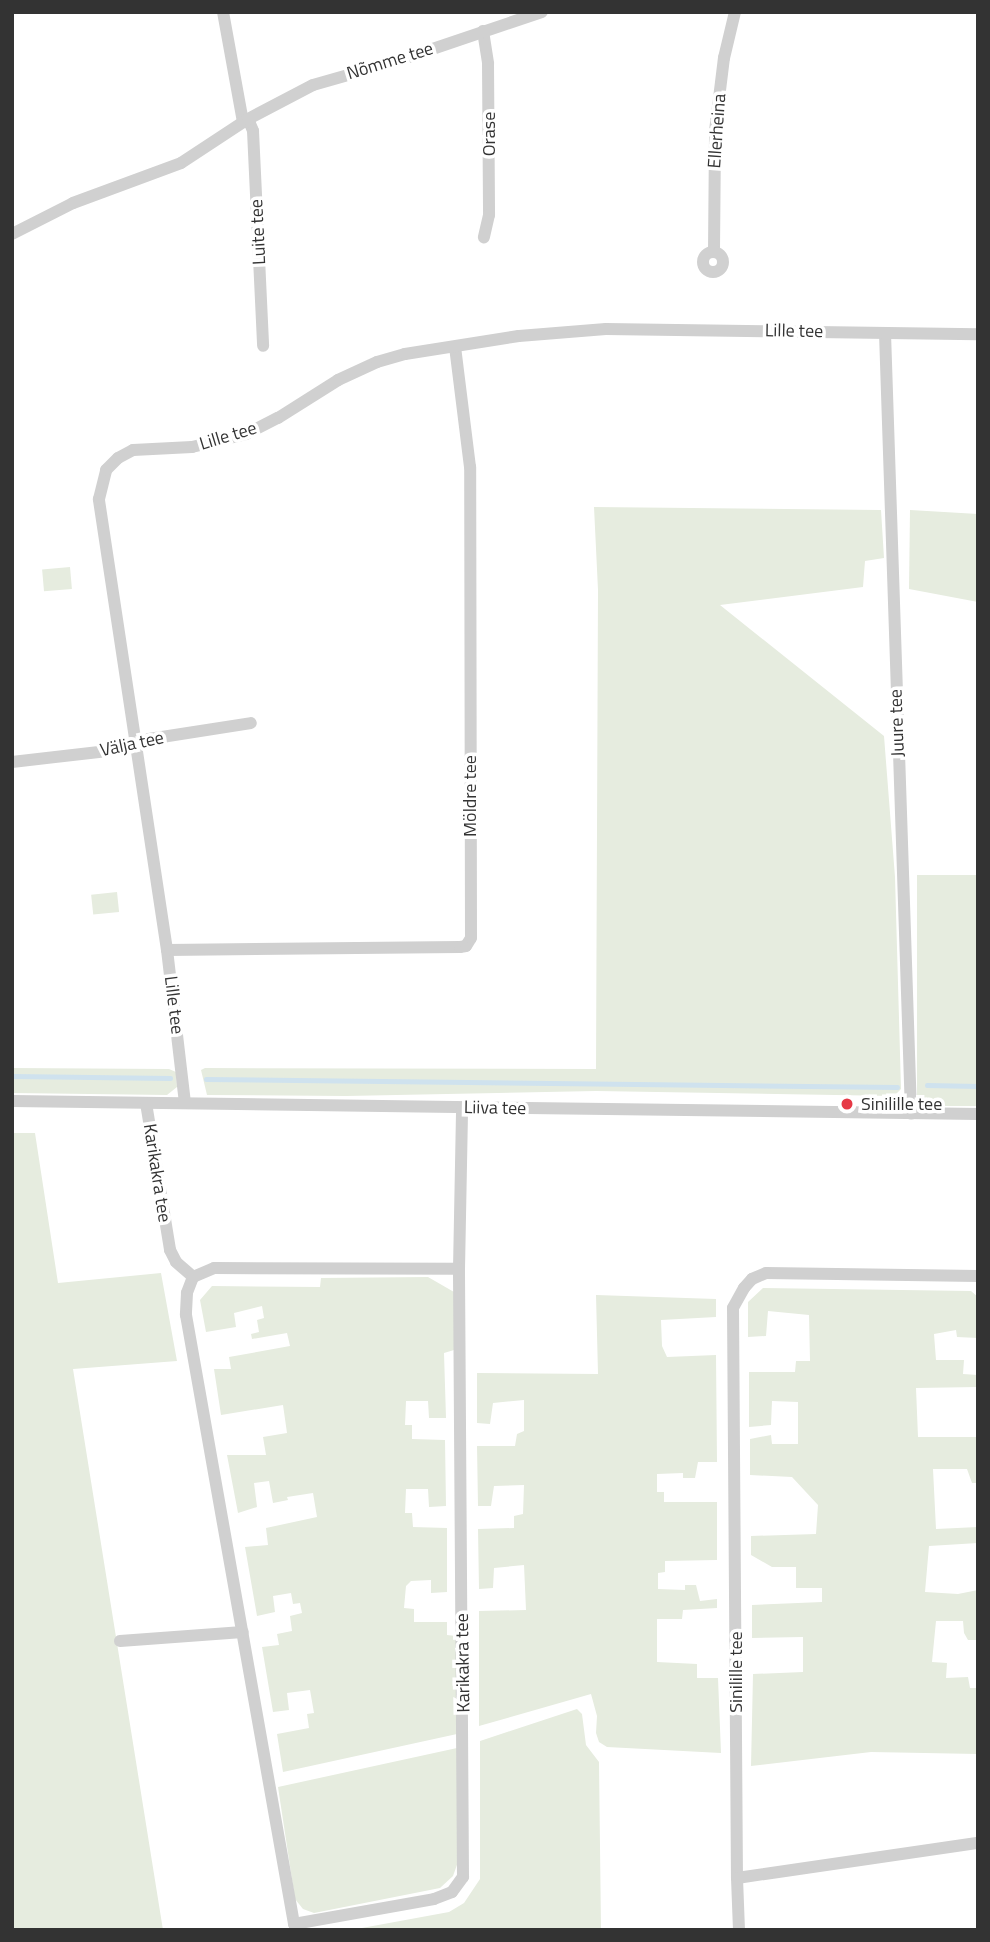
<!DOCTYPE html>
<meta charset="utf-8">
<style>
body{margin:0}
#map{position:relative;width:990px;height:1942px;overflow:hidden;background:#fff;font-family:"Titillium Web",sans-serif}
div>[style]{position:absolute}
.green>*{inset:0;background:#e6ecdf;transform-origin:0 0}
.stream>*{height:4.5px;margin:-2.25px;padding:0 2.25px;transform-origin:2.25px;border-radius:2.25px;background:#cfe2ee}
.minor>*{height:12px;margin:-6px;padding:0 6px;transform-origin:6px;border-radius:6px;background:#d0d0d0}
.minor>.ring{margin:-6px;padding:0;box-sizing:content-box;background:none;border:12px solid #d0d0d0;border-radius:50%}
.dots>*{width:19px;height:19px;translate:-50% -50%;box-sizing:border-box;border:4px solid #fff;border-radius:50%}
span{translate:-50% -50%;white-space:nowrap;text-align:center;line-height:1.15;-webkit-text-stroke:7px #fff;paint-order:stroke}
.street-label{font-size:18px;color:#333}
.poi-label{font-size:18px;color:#333}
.left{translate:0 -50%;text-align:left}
.frame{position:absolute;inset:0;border:14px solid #333;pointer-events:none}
</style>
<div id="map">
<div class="green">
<div style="clip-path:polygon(594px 507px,881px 510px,884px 558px,865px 561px,863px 587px,720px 605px,884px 736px,895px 877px,901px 1089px,894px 1096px,596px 1091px,346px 1096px,207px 1095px,201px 1070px,205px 1068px,596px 1069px,598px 590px)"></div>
<div style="clip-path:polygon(910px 510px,978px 514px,978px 602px,909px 589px)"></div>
<div style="left:70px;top:567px;width:22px;height:28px;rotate:85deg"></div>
<div style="left:978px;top:875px;width:231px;height:61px;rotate:90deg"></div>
<div style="left:117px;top:892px;width:20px;height:26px;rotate:84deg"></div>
<div style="clip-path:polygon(12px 1068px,169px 1069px,176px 1072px,177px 1087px,167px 1095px,12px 1093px)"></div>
<div style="clip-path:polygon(12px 1133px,35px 1133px,58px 1283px,161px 1273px,177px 1361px,73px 1369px,163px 1930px,12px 1930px)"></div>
<div style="clip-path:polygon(428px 1277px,454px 1292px,454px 1350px,444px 1353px,446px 1418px,429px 1418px,428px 1401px,406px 1401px,405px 1425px,412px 1425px,412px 1439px,445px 1440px,446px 1506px,429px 1507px,428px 1489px,406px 1489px,405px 1513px,412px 1513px,413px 1527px,447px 1528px,447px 1592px,431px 1593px,431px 1580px,411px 1581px,406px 1586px,404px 1608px,414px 1609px,414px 1622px,447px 1622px,447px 1635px,456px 1636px,457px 1734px,283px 1772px,277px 1734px,309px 1728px,307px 1714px,314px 1713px,310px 1690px,287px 1693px,289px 1710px,273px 1712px,262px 1647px,279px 1645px,277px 1634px,292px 1631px,290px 1616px,302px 1613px,300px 1603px,293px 1604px,291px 1593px,273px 1596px,275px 1612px,257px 1616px,245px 1547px,268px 1545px,266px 1528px,317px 1517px,313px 1493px,287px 1497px,288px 1500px,273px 1503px,269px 1481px,254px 1483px,257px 1507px,238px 1513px,227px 1455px,266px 1455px,263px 1437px,287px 1433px,283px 1405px,221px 1415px,214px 1369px,231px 1369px,229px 1357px,290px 1346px,287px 1333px,252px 1339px,251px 1334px,259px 1332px,257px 1320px,264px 1318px,262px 1306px,234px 1313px,236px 1327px,206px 1332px,200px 1300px,212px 1286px,320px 1287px,321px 1278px)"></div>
<div style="clip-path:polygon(763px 1288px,971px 1291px,978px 1297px,978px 1338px,957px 1337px,956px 1330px,934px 1334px,936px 1360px,964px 1360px,963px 1374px,978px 1375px,978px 1387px,916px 1388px,918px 1437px,978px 1437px,978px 1483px,972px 1483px,967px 1469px,933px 1469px,936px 1529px,978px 1527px,978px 1543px,929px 1546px,925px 1592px,958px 1594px,978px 1590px,978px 1640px,968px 1640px,964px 1633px,963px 1621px,936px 1621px,932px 1662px,947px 1663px,946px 1678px,968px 1677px,970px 1688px,978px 1688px,978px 1754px,871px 1752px,751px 1766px,753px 1674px,803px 1672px,803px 1637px,752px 1638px,752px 1605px,822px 1602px,822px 1588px,796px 1588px,796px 1567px,772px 1567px,751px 1555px,751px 1536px,816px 1534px,818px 1505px,792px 1477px,750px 1475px,750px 1439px,771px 1435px,772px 1444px,798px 1444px,798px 1402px,772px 1401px,771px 1425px,749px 1427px,749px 1372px,795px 1372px,796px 1361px,810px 1361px,809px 1315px,768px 1311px,766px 1336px,748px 1337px,748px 1302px)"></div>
<div style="clip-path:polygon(596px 1295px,716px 1299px,716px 1317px,661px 1320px,662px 1346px,667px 1357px,716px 1355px,717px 1462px,698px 1462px,695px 1478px,683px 1478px,683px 1473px,657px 1474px,657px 1492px,664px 1492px,664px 1502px,717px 1502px,717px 1560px,665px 1561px,665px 1572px,658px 1573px,658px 1589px,685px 1590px,685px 1585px,696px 1585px,700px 1601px,717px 1599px,717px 1608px,683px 1610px,682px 1619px,657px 1619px,657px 1662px,697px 1664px,697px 1678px,718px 1678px,721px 1753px,607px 1747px,599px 1742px,596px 1733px,597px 1716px,591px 1694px,479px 1726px,479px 1611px,526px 1610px,524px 1565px,494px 1568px,493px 1588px,479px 1589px,478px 1529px,514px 1528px,514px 1516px,523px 1514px,524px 1485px,494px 1486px,491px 1506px,478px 1506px,477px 1446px,515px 1446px,517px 1434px,524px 1431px,524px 1400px,493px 1403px,490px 1424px,477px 1423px,477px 1373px,598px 1374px)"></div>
<div style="clip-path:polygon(577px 1709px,582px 1714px,586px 1745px,599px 1762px,601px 1930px,351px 1930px,449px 1912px,464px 1903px,480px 1879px,480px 1741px)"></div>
<div style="clip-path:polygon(457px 1748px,458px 1862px,453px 1876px,440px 1888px,314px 1913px,303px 1909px,295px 1899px,278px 1787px)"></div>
</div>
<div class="stream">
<div style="left:12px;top:1076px;width:158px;rotate:0.7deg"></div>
<div style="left:206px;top:1079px;width:691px;rotate:0.66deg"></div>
<div style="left:927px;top:1085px;width:51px;rotate:1.1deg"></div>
</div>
<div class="minor">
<div style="left:223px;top:12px;width:112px;rotate:79.7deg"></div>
<div style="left:483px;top:31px;width:33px;rotate:81deg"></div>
<div style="left:488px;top:64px;width:151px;rotate:89.6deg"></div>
<div style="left:489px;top:215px;width:23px;rotate:103deg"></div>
<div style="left:248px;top:119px;width:13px;rotate:67deg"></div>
<div style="left:253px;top:131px;width:215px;rotate:87.3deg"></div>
<div style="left:12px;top:234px;width:68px;rotate:-26.9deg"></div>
<div style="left:73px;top:203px;width:115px;rotate:-20.3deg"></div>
<div style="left:181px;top:163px;width:80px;rotate:-33.3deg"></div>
<div style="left:248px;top:119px;width:73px;rotate:-27.6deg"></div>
<div style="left:313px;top:85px;width:84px;rotate:-15.9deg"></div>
<div style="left:394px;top:62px;width:156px;rotate:-18.7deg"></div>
<div style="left:714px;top:251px;width:120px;rotate:-89.5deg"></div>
<div style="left:715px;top:131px;width:74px;rotate:-83deg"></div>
<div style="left:724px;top:58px;width:47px;rotate:-76.6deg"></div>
<div class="ring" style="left:703px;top:252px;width:8px;height:8px"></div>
<div style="left:885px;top:333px;width:781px;rotate:88.09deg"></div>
<div style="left:12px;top:762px;width:105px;rotate:-6.6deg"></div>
<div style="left:116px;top:750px;width:35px;rotate:-18deg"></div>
<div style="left:149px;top:739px;width:103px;rotate:-8.9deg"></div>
<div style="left:167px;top:950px;width:293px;rotate:-0.6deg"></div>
<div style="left:460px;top:947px;width:6px;rotate:-9deg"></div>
<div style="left:466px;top:946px;width:9px;rotate:-58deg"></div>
<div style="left:471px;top:938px;width:471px;rotate:-90.1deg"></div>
<div style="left:470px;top:467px;width:121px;rotate:-97.1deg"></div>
<div style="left:12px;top:1101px;width:966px;rotate:0.77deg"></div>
<div style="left:146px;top:1103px;width:149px;rotate:80.7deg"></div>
<div style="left:170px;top:1250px;width:13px;rotate:63deg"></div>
<div style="left:176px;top:1262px;width:23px;rotate:41deg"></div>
<div style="left:193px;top:1277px;width:17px;rotate:111deg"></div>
<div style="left:187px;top:1293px;width:22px;rotate:93deg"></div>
<div style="left:186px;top:1315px;width:619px;rotate:79.94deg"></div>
<div style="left:294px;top:1924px;width:142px;rotate:-10.1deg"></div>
<div style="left:434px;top:1899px;width:19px;rotate:-21deg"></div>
<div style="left:452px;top:1892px;width:19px;rotate:-54deg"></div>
<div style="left:463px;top:1877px;width:608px;rotate:-90.38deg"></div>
<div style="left:459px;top:1269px;width:161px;rotate:-88.9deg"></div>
<div style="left:185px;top:1103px;width:154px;rotate:-96.7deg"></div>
<div style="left:167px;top:950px;width:456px;rotate:-98.6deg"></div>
<div style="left:99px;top:499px;width:30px;rotate:-76deg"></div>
<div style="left:106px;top:470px;width:17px;rotate:-45deg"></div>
<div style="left:118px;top:458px;width:17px;rotate:-28deg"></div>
<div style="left:133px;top:450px;width:59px;rotate:-2.9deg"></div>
<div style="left:192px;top:447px;width:56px;rotate:-13.5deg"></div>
<div style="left:246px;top:434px;width:36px;rotate:-27deg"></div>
<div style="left:278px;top:418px;width:71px;rotate:-32.3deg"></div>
<div style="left:338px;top:380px;width:43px;rotate:-24.8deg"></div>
<div style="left:377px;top:362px;width:29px;rotate:-16deg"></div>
<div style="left:405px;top:354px;width:115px;rotate:-9deg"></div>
<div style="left:519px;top:336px;width:87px;rotate:-4.6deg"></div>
<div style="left:606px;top:329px;width:372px;rotate:0.8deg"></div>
<div style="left:978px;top:1276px;width:212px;rotate:-179.2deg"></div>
<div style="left:766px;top:1273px;width:15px;rotate:157deg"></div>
<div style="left:752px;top:1279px;width:12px;rotate:132deg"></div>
<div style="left:744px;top:1288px;width:23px;rotate:119deg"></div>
<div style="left:733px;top:1308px;width:570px;rotate:89.6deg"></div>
<div style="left:737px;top:1878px;width:244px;rotate:-8.3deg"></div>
<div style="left:193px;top:1277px;width:23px;rotate:-23deg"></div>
<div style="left:214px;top:1268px;width:245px;rotate:0.2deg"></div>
<div style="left:120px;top:1641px;width:123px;rotate:-4.2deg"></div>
<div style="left:737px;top:1878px;width:52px;rotate:87.8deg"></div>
</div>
<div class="dots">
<div style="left:847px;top:1104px;background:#e63946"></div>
</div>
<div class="street-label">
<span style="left:390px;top:61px;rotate:-17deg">Nõmme tee</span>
<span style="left:717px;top:131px;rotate:-86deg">Ellerheina</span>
<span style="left:489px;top:134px;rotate:-90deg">Orase</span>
<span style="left:258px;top:232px;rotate:-93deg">Luite tee</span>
<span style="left:794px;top:331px;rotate:1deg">Lille tee</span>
<span style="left:228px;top:436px;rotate:-17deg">Lille tee</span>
<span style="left:897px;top:723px;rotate:-92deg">Juure tee</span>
<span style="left:132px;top:744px;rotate:-12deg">Välja tee</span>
<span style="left:470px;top:796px;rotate:-90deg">Möldre tee</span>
<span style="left:174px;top:1005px;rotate:83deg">Lille tee</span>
<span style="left:495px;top:1108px;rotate:1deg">Liiva tee</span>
<span style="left:157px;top:1173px;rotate:81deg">Karikakra tee</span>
<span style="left:463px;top:1663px;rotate:-91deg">Karikakra tee</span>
<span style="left:736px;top:1672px;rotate:-90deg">Sinilille tee</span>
</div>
<div class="poi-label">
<span class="left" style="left:861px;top:1104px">Sinilille tee</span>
</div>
<div class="frame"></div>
</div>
